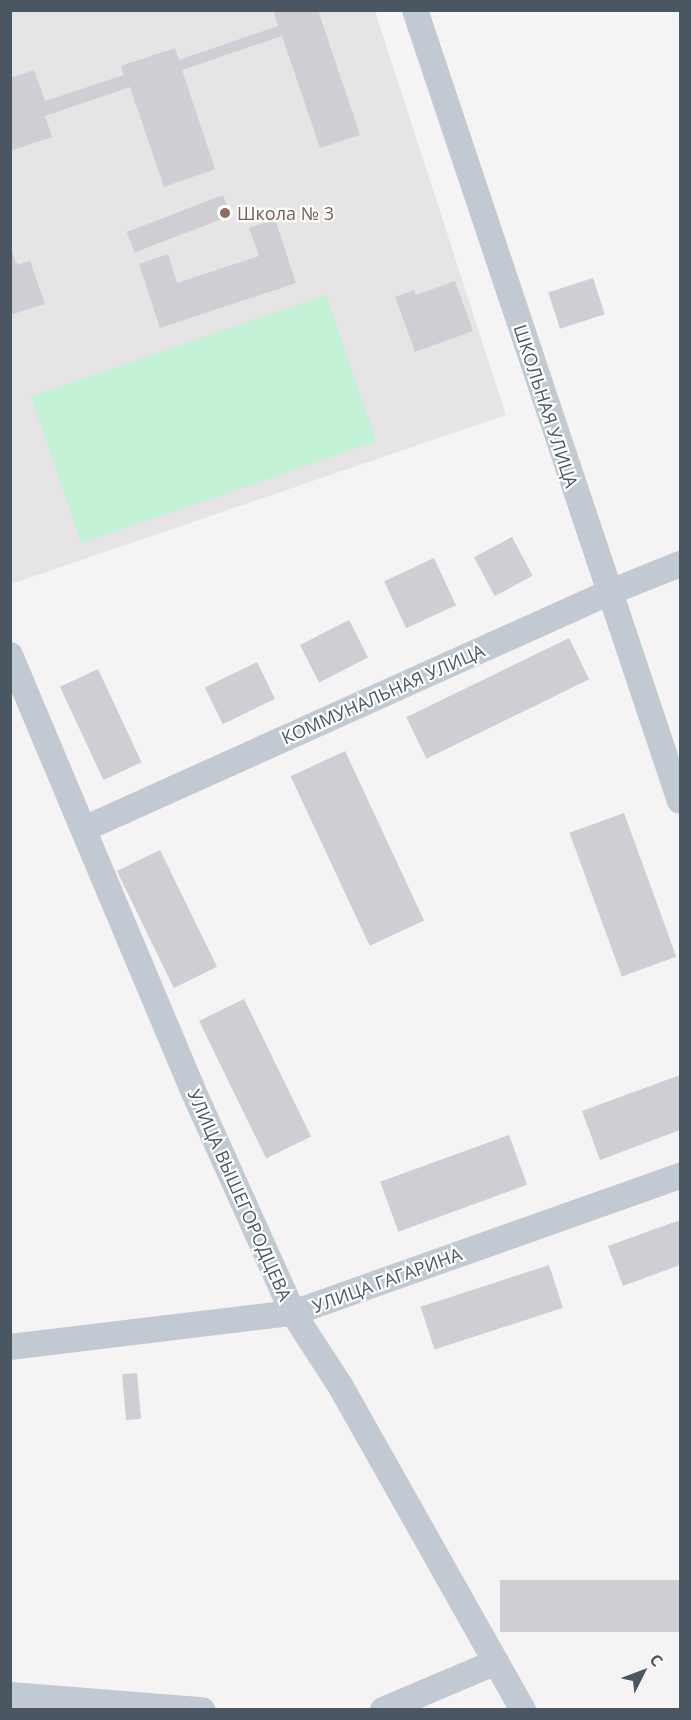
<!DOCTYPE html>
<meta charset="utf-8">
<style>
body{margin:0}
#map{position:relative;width:691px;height:1720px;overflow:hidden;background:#f5f3f3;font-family:"Open Sans",sans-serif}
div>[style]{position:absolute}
.education>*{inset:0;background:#e6e4e5}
.green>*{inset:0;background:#c3f1d5;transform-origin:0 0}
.building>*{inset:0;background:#cdcfd5;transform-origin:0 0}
.minor>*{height:26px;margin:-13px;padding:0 13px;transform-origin:13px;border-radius:13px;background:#c1cad2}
.dots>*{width:16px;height:16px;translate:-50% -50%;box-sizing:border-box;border:3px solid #fff;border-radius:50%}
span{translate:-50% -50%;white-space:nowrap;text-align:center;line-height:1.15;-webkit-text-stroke:4.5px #fff;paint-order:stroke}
.education-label{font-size:18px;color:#785e54}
.left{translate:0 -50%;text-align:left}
.street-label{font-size:18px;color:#4a5661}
.frame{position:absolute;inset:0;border:12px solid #4a5661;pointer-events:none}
.north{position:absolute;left:613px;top:1642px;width:60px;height:60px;-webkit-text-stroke:4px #fff;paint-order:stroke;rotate:48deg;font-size:16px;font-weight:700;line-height:24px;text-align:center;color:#4a5661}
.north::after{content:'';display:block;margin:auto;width:21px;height:27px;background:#4a5661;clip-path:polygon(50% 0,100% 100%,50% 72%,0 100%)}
</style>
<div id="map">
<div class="education">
<div style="clip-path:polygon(10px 11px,375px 11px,506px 415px,11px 584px)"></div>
</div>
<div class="green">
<div style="left:326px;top:295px;width:155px;height:312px;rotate:71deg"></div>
</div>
<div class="building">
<div style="clip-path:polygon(273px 10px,318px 10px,360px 135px,320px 148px,282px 36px,182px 70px,215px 169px,164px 187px,130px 87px,45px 116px,52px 137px,10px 151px,10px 78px,34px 70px,45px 101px,124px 75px,121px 66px,175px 48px,179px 60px,278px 26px)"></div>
<div style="left:223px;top:195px;width:22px;height:103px;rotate:69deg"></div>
<div style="clip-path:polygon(275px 219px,296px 283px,160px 328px,139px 264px,168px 254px,177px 283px,259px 256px,249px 228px)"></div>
<div style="clip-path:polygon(10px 247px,17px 265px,30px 261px,45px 304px,10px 315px)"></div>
<div style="left:593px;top:278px;width:38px;height:47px;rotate:72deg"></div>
<div style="clip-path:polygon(455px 281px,473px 331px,415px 352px,395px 297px,414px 290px,416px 295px)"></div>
<div style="left:512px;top:537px;width:44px;height:43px;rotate:62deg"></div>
<div style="left:434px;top:558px;width:52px;height:55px;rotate:65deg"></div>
<div style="left:349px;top:620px;width:42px;height:55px;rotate:63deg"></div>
<div style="left:569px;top:638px;width:46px;height:181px;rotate:64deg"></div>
<div style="left:257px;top:662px;width:41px;height:58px;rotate:64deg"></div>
<div style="left:98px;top:669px;width:103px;height:42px;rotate:65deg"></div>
<div style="left:345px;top:751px;width:187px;height:60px;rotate:65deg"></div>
<div style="left:624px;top:813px;width:153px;height:58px;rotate:70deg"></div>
<div style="left:160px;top:850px;width:130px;height:48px;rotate:64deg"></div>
<div style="left:244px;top:999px;width:153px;height:50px;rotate:64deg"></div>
<div style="clip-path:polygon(680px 1075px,680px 1130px,600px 1160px,582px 1111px)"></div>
<div style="left:509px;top:1135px;width:53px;height:137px;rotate:70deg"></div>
<div style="clip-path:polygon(680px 1220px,680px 1265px,623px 1286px,608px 1246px)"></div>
<div style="left:549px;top:1265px;width:45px;height:135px;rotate:72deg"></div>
<div style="left:137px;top:1373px;width:46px;height:15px;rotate:85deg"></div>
<div style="left:680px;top:1580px;width:52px;height:180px;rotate:90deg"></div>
</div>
<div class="minor">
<div style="left:415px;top:10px;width:834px;rotate:71.48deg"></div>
<div style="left:10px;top:655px;width:467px;rotate:67.2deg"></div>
<div style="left:191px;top:1086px;width:249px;rotate:65.8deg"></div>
<div style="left:293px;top:1313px;width:88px;rotate:57deg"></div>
<div style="left:341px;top:1387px;width:371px;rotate:60.6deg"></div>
<div style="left:86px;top:828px;width:572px;rotate:-24.24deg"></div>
<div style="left:608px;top:593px;width:78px;rotate:-21.9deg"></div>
<div style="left:10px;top:1347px;width:285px;rotate:-6.9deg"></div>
<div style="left:293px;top:1313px;width:411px;rotate:-19.5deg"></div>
<div style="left:10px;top:1695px;width:193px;rotate:4.5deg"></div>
<div style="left:383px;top:1710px;width:123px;rotate:-23deg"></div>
</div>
<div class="dots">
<div style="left:225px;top:213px;background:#8d6e63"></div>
</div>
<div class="education-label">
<span class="left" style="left:237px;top:213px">Школа № 3</span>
</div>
<div class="street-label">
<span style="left:546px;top:406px;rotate:72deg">ШКОЛЬНАЯ УЛИЦА</span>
<span style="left:383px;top:694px;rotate:-24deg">КОММУНАЛЬНАЯ УЛИЦА</span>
<span style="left:240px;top:1195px;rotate:66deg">УЛИЦА ВЫШЕГОРОДЦЕВА</span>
<span style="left:387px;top:1280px;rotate:-20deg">УЛИЦА ГАГАРИНА</span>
</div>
<div class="frame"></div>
<div class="north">С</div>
</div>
